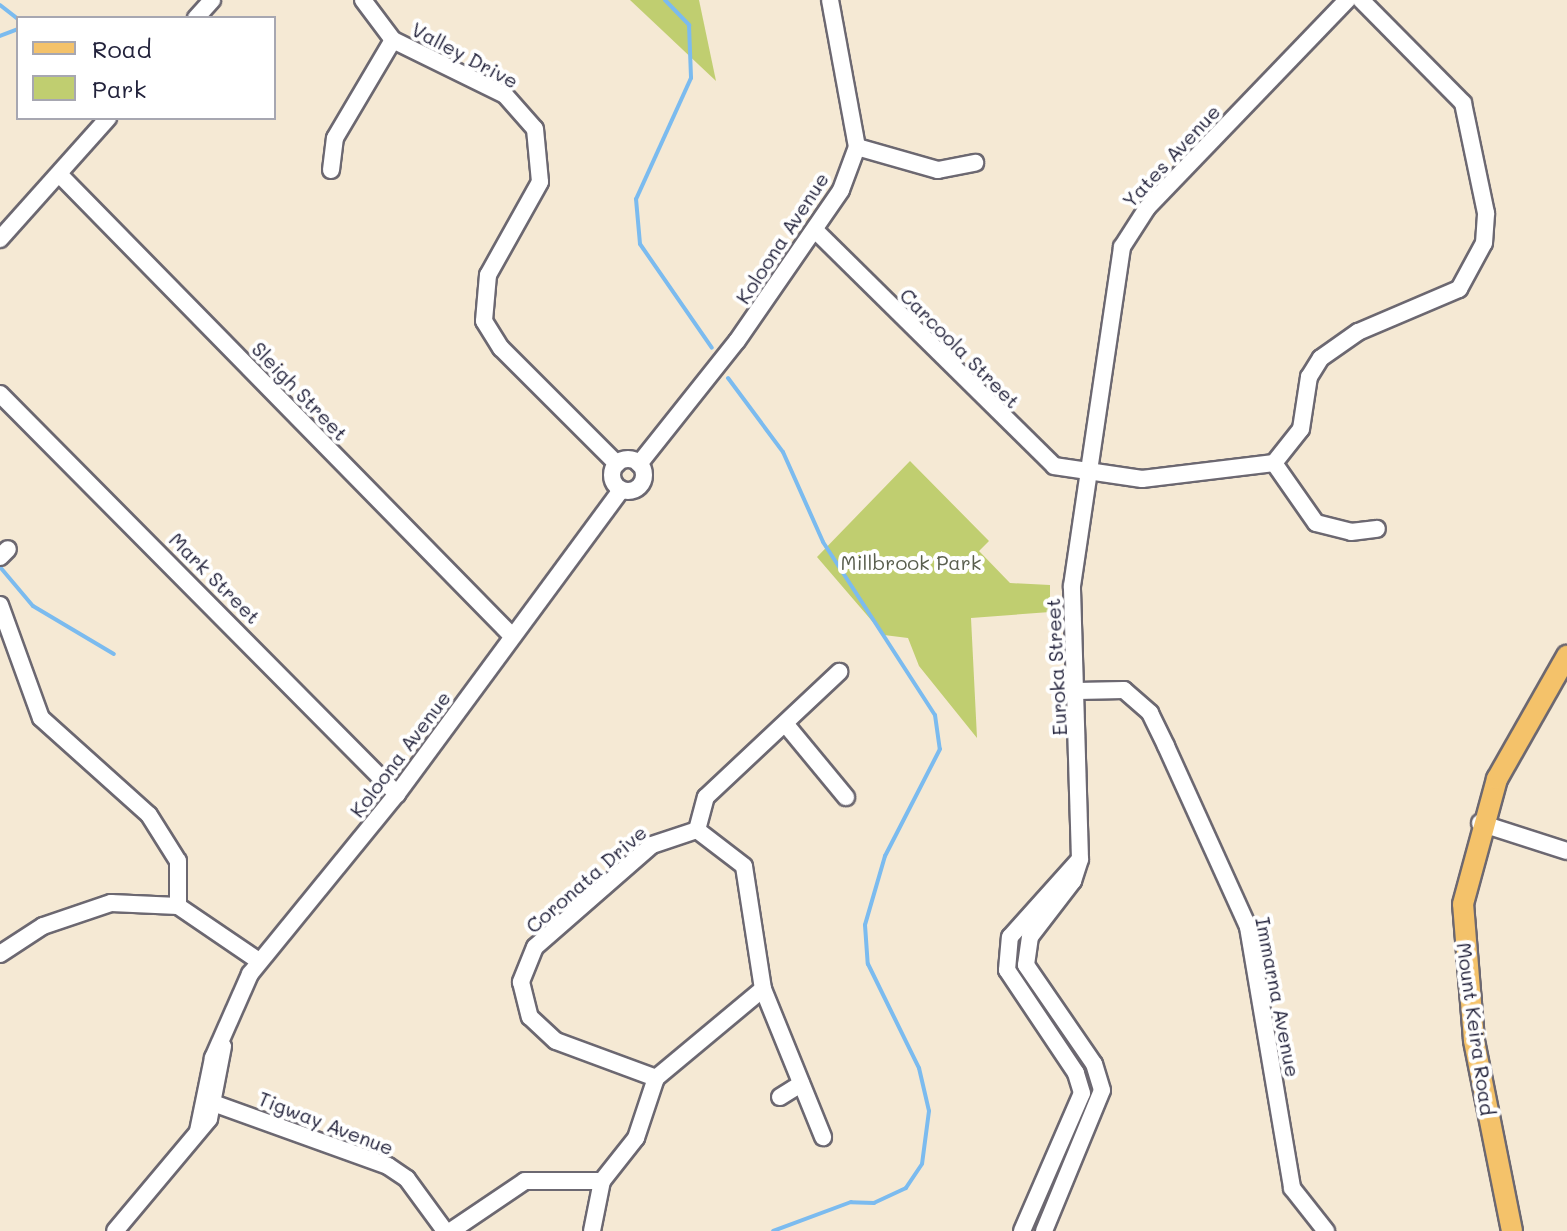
<!DOCTYPE html>
<style>
body{margin:0}
#map{position:relative;width:1567px;height:1231px;overflow:hidden;background:#f5e9d4;font-family:Mali,sans-serif}
div>[style]{position:absolute}
.green>*{inset:0;background:#c0ce70}
.stream>*{height:4px;margin:-2px;padding:0 2px;transform-origin:2px;border-radius:2px;background:#7bbbef}
.roads{filter:drop-shadow(2px 0 #6c6871) drop-shadow(-2px 0 #6c6871) drop-shadow(0 2px #6c6871) drop-shadow(0 -2px #6c6871)}
.minor>*{height:16px;margin:-8px;padding:0 8px;transform-origin:8px;border-radius:8px;background:#fff}
.minor>.ring{margin:-8px;padding:0;box-sizing:content-box;background:none;border:16px solid #fff;border-radius:50%}
.major>*{height:20px;margin:-10px;padding:0 10px;transform-origin:10px;border-radius:10px;background:#f4c26a}
span{translate:-50% -50%;white-space:nowrap;text-align:center;line-height:1.15;-webkit-text-stroke:8px #fff;paint-order:stroke}
.street-label{font-size:20px;color:#22223b}
.park-label{font-size:20px;color:#595e4e}
.legend{position:absolute;left:16px;top:16px;width:260px;height:104px;box-sizing:border-box;background:#fff;border:2px solid #a7a7b1;margin:0;padding:10px 14px;list-style:none;font-size:24px;color:#22223b}
.legend li{display:flex;align-items:center;gap:16px;height:40px}
.legend b{width:40px;border:2px solid #a7a7b1}
</style>
<div id="map">
<div class="green">
<div style="clip-path:polygon(630px 0,699px 0,716px 81px)"></div>
<div style="clip-path:polygon(910px 461px,989px 541px,979px 551px,1010px 583px,1050px 585px,1050px 612px,971px 618px,977px 738px,919px 666px,908px 638px,884px 635px,817px 557px)"></div>
</div>
<div class="stream">
<div style="left:665px;top:0;width:35px;rotate:46deg"></div>
<div style="left:689px;top:25px;width:53px;rotate:87.8deg"></div>
<div style="left:691px;top:78px;width:133px;rotate:114.4deg"></div>
<div style="left:636px;top:199px;width:45px;rotate:84.9deg"></div>
<div style="left:640px;top:244px;width:126px;rotate:55.3deg"></div>
<div style="left:0;top:5px;width:23px;rotate:38deg"></div>
<div style="left:0;top:36px;width:19px;rotate:-21deg"></div>
<div style="left:728px;top:378px;width:92px;rotate:53.4deg"></div>
<div style="left:783px;top:452px;width:98px;rotate:66deg"></div>
<div style="left:823px;top:542px;width:206px;rotate:57.1deg"></div>
<div style="left:935px;top:715px;width:34px;rotate:82deg"></div>
<div style="left:940px;top:749px;width:120px;rotate:117.2deg"></div>
<div style="left:885px;top:856px;width:72px;rotate:106.2deg"></div>
<div style="left:865px;top:925px;width:39px;rotate:86deg"></div>
<div style="left:868px;top:964px;width:116px;rotate:63.9deg"></div>
<div style="left:919px;top:1068px;width:44px;rotate:76.9deg"></div>
<div style="left:929px;top:1111px;width:53px;rotate:97.5deg"></div>
<div style="left:922px;top:1164px;width:29px;rotate:124deg"></div>
<div style="left:906px;top:1188px;width:35px;rotate:155deg"></div>
<div style="left:874px;top:1203px;width:23px;rotate:-178deg"></div>
<div style="left:851px;top:1202px;width:83px;rotate:159.6deg"></div>
<div style="left:0;top:567px;width:51px;rotate:49.8deg"></div>
<div style="left:33px;top:606px;width:94px;rotate:30.7deg"></div>
</div>
<div class="roads">
<div class="minor">
<div style="left:363px;top:0;width:50px;rotate:53.1deg"></div>
<div style="left:393px;top:40px;width:125px;rotate:26.2deg"></div>
<div style="left:505px;top:95px;width:45px;rotate:48.6deg"></div>
<div style="left:535px;top:129px;width:53px;rotate:84.6deg"></div>
<div style="left:540px;top:182px;width:107px;rotate:119.2deg"></div>
<div style="left:488px;top:275px;width:46px;rotate:95deg"></div>
<div style="left:484px;top:321px;width:32px;rotate:58deg"></div>
<div style="left:501px;top:348px;width:164px;rotate:45deg"></div>
<div style="left:196px;top:18px;width:24px;rotate:-48deg"></div>
<div style="left:857px;top:147px;width:84px;rotate:15.9deg"></div>
<div style="left:938px;top:170px;width:38px;rotate:-11deg"></div>
<div style="left:331px;top:170px;width:32px;rotate:-83deg"></div>
<div style="left:335px;top:138px;width:114px;rotate:-59.4deg"></div>
<div style="left:59px;top:174px;width:647px;rotate:45.56deg"></div>
<div style="left:816px;top:231px;width:334px;rotate:44.6deg"></div>
<div style="left:1054px;top:466px;width:89px;rotate:8.4deg"></div>
<div style="left:1142px;top:479px;width:133px;rotate:-6.9deg"></div>
<div style="left:1274px;top:463px;width:43px;rotate:-51.5deg"></div>
<div style="left:1301px;top:429px;width:53px;rotate:-81.3deg"></div>
<div style="left:1309px;top:377px;width:22px;rotate:-58deg"></div>
<div style="left:1321px;top:358px;width:45px;rotate:-35.1deg"></div>
<div style="left:1358px;top:332px;width:110px;rotate:-23.1deg"></div>
<div style="left:1459px;top:289px;width:52px;rotate:-61.5deg"></div>
<div style="left:1484px;top:243px;width:30px;rotate:-86deg"></div>
<div style="left:1486px;top:213px;width:112px;rotate:-101.8deg"></div>
<div style="left:1463px;top:103px;width:145px;rotate:-134.7deg"></div>
<div style="left:0;top:239px;width:162px;rotate:-48.2deg"></div>
<div style="left:0;top:394px;width:564px;rotate:45.22deg"></div>
<div class="ring" style="left:612px;top:459px;width:16px;height:16px"></div>
<div style="left:1274px;top:463px;width:73px;rotate:55deg"></div>
<div style="left:1316px;top:523px;width:36px;rotate:14deg"></div>
<div style="left:1351px;top:532px;width:26px;rotate:-7deg"></div>
<div style="left:639px;top:464px;width:157px;rotate:-51.5deg"></div>
<div style="left:737px;top:341px;width:183px;rotate:-55.4deg"></div>
<div style="left:841px;top:190px;width:46px;rotate:-69.6deg"></div>
<div style="left:857px;top:147px;width:149px;rotate:-100.4deg"></div>
<div style="left:0;top:557px;width:11px;rotate:-45deg"></div>
<div style="left:0;top:605px;width:120px;rotate:70.1deg"></div>
<div style="left:41px;top:718px;width:145px;rotate:41.9deg"></div>
<div style="left:149px;top:815px;width:54px;rotate:57.8deg"></div>
<div style="left:178px;top:861px;width:45px;rotate:90deg"></div>
<div style="left:178px;top:906px;width:98px;rotate:34.2deg"></div>
<div style="left:1077px;top:691px;width:47px;rotate:-1.2deg"></div>
<div style="left:1124px;top:690px;width:35px;rotate:41deg"></div>
<div style="left:1150px;top:713px;width:37px;rotate:64deg"></div>
<div style="left:1166px;top:746px;width:199px;rotate:65.6deg"></div>
<div style="left:1248px;top:927px;width:265px;rotate:80.4deg"></div>
<div style="left:1292px;top:1188px;width:55px;rotate:51.7deg"></div>
<div style="left:788px;top:727px;width:91px;rotate:50.4deg"></div>
<div style="left:1480px;top:823px;width:91px;rotate:17.8deg"></div>
<div style="left:697px;top:830px;width:34px;rotate:-75deg"></div>
<div style="left:706px;top:797px;width:183px;rotate:-43.2deg"></div>
<div style="left:0;top:954px;width:51px;rotate:-33.1deg"></div>
<div style="left:43px;top:926px;width:72px;rotate:-18.7deg"></div>
<div style="left:111px;top:903px;width:67px;rotate:2.6deg"></div>
<div style="left:763px;top:989px;width:160px;rotate:67.9deg"></div>
<div style="left:780px;top:1097px;width:25px;rotate:-32deg"></div>
<div style="left:213px;top:1103px;width:186px;rotate:19.8deg"></div>
<div style="left:388px;top:1166px;width:23px;rotate:34deg"></div>
<div style="left:407px;top:1179px;width:64px;rotate:53.8deg"></div>
<div style="left:198px;top:1131px;width:75px;rotate:-78.4deg"></div>
<div style="left:213px;top:1058px;width:92px;rotate:-66.2deg"></div>
<div style="left:250px;top:974px;width:232px;rotate:-50.8deg"></div>
<div style="left:397px;top:794px;width:378px;rotate:-53.6deg"></div>
<div style="left:602px;top:1181px;width:55px;rotate:-51.7deg"></div>
<div style="left:636px;top:1138px;width:63px;rotate:-71.6deg"></div>
<div style="left:656px;top:1078px;width:139px;rotate:-39.8deg"></div>
<div style="left:763px;top:989px;width:124px;rotate:-98.8deg"></div>
<div style="left:744px;top:866px;width:59px;rotate:-142.5deg"></div>
<div style="left:697px;top:830px;width:47px;rotate:161.6deg"></div>
<div style="left:652px;top:845px;width:155px;rotate:138.9deg"></div>
<div style="left:535px;top:947px;width:38px;rotate:112deg"></div>
<div style="left:521px;top:982px;width:36px;rotate:76deg"></div>
<div style="left:530px;top:1017px;width:35px;rotate:43deg"></div>
<div style="left:556px;top:1041px;width:107px;rotate:20.3deg"></div>
<div style="left:115px;top:1231px;width:146px;rotate:-50deg"></div>
<div style="left:209px;top:1119px;width:74px;rotate:-79.1deg"></div>
<div style="left:451px;top:1231px;width:89px;rotate:-34deg"></div>
<div style="left:525px;top:1181px;width:77px"></div>
<div style="left:592px;top:1231px;width:51px;rotate:-78.7deg"></div>
<div style="left:1022px;top:1231px;width:150px;rotate:-66.5deg"></div>
<div style="left:1082px;top:1093px;width:21px;rotate:-107deg"></div>
<div style="left:1076px;top:1073px;width:124px;rotate:-123.8deg"></div>
<div style="left:1007px;top:970px;width:33px;rotate:-85deg"></div>
<div style="left:1010px;top:937px;width:103px;rotate:-48.1deg"></div>
<div style="left:1044px;top:1231px;width:152px;rotate:-67.6deg"></div>
<div style="left:1102px;top:1090px;width:27px;rotate:-107deg"></div>
<div style="left:1094px;top:1064px;width:120px;rotate:-124.5deg"></div>
<div style="left:1026px;top:965px;width:28px;rotate:-82deg"></div>
<div style="left:1030px;top:937px;width:71px;rotate:-52.5deg"></div>
<div style="left:1073px;top:881px;width:23px;rotate:-72deg"></div>
<div style="left:1080px;top:859px;width:273px;rotate:-91.7deg"></div>
<div style="left:1072px;top:586px;width:343px;rotate:-81.6deg"></div>
<div style="left:1122px;top:247px;width:46px;rotate:-57.3deg"></div>
<div style="left:1147px;top:208px;width:289px;rotate:-46.1deg"></div>
</div>
<div class="major">
<div style="left:1512px;top:1231px;width:195px;rotate:-101.3deg"></div>
<div style="left:1474px;top:1040px;width:136px;rotate:-94.6deg"></div>
<div style="left:1463px;top:904px;width:130px;rotate:-74.8deg"></div>
<div style="left:1497px;top:779px;width:142px;rotate:-60.4deg"></div>
</div>
</div>
<div class="street-label">
<span style="left:465px;top:55px;rotate:28deg">Valley Drive</span>
<span style="left:1171px;top:156px;rotate:-47deg">Yates Avenue</span>
<span style="left:782px;top:238px;rotate:-57deg">Koloona Avenue</span>
<span style="left:960px;top:348px;rotate:45deg">Carcoola Street</span>
<span style="left:300px;top:391px;rotate:46deg">Sleigh Street</span>
<span style="left:215px;top:578px;rotate:45deg">Mark Street</span>
<span style="left:1056px;top:667px;rotate:-93deg">Euroka Street</span>
<span style="left:400px;top:754px;rotate:-53deg">Koloona Avenue</span>
<span style="left:586px;top:879px;rotate:-41deg">Coronata Drive</span>
<span style="left:1278px;top:997px;rotate:79deg">Immarna Avenue</span>
<span style="left:1476px;top:1029px;rotate:82deg">Mount Keira Road</span>
<span style="left:326px;top:1123px;rotate:21deg">Tigway Avenue</span>
</div>
<div class="park-label">
<span style="left:911px;top:562px">Millbrook Park</span>
</div>
<ul class="legend">
<li><b style="height:10px;background:#f4c26a"></b>Road</li>
<li><b style="height:22px;background:#c0ce70"></b>Park</li>
</ul>
</div>
